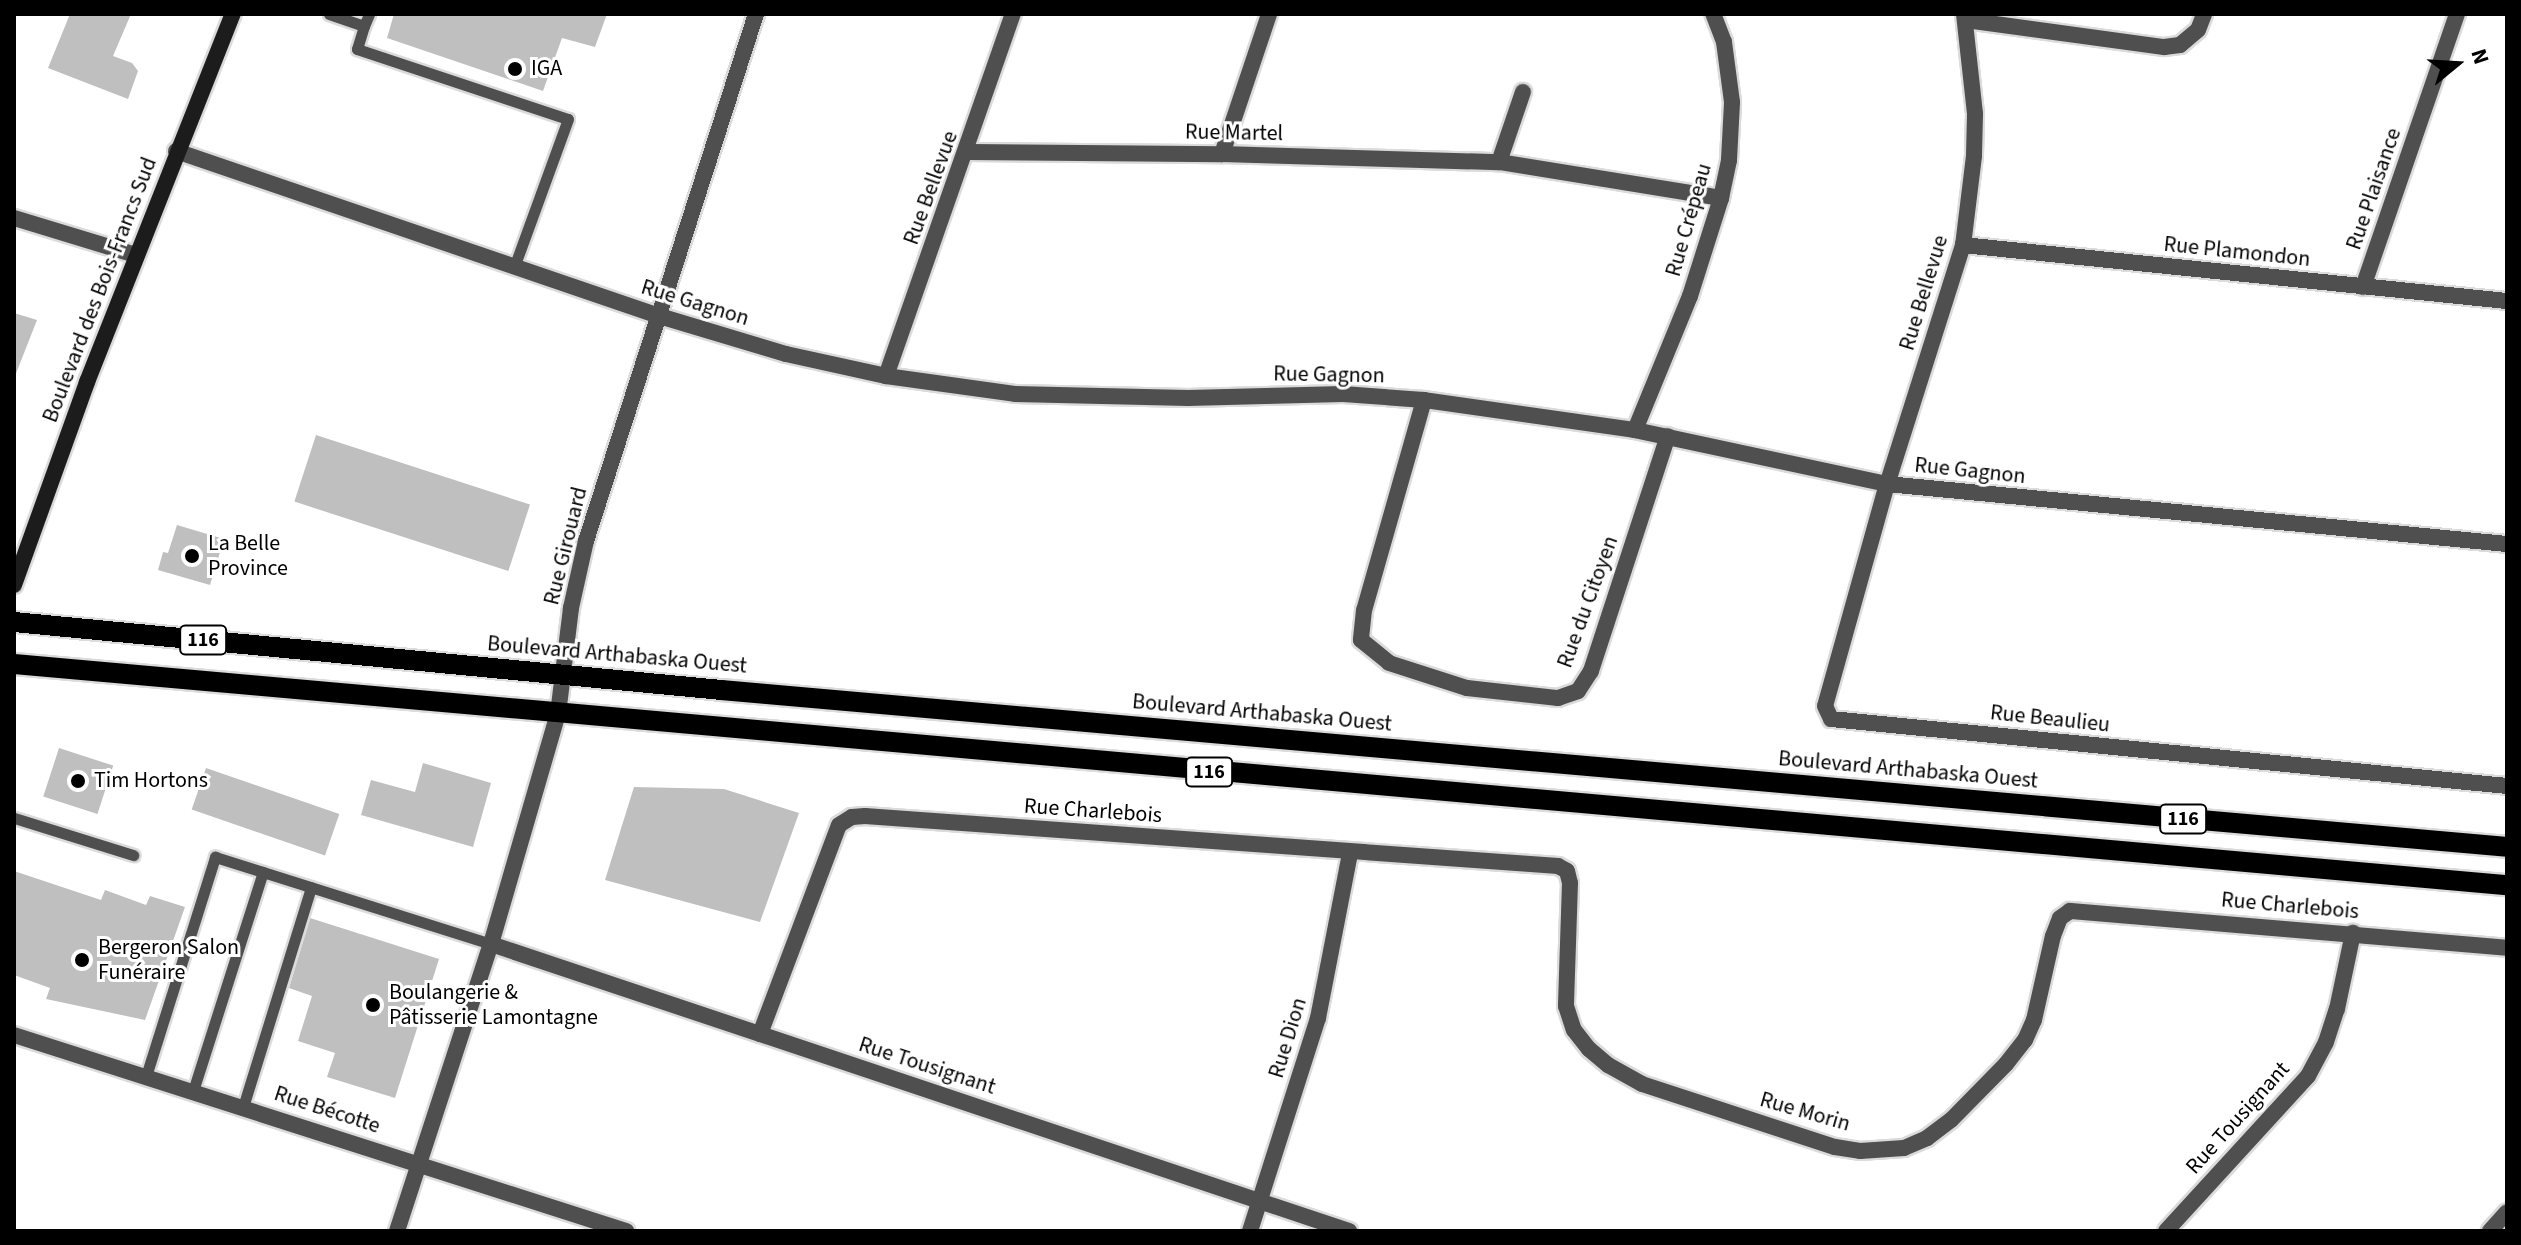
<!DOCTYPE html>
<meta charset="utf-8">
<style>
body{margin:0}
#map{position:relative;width:2521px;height:1245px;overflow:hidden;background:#fff;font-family:"Source Sans 3",sans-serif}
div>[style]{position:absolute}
.building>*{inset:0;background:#bfbfbf;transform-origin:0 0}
.roads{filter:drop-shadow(2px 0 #dbdbdb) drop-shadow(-2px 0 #dbdbdb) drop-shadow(0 2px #dbdbdb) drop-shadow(0 -2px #dbdbdb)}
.lane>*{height:11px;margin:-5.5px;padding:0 5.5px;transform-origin:5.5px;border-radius:5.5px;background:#4f4f4f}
.street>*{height:16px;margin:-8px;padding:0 8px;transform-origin:8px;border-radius:8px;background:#4f4f4f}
.secondary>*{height:16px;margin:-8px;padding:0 8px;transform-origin:8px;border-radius:8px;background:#1c1c1c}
.primary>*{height:20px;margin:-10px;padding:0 10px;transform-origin:10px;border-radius:10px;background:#000}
.dots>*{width:22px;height:22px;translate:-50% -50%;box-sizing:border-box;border:4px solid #fff;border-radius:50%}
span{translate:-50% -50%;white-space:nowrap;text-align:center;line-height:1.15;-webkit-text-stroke:6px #fff;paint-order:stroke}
.shield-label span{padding:2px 6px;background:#fff;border:2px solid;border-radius:6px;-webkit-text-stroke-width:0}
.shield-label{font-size:20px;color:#000;font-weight:700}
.poi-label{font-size:22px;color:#000}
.left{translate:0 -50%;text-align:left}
.street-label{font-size:22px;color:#000}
.frame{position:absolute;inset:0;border:16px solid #000;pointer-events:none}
.north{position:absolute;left:2417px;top:24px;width:80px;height:80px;-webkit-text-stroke:6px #fff;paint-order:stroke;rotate:72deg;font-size:22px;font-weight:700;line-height:32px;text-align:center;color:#000}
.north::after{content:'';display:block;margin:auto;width:28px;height:36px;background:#000;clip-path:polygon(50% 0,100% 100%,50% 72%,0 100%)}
</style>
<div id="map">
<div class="building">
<div style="clip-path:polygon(70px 14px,131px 14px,113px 56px,132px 63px,138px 71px,128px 99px,48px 68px)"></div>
<div style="clip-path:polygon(394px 14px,607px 14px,595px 47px,562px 38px,543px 91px,387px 38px)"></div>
<div style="clip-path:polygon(14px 313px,37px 320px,15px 376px,14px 376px)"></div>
<div style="left:316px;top:435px;width:225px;height:70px;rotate:18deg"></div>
<div style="clip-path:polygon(177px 525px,224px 539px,210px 585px,158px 570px,163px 552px,168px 553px)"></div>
<div style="left:59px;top:748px;width:57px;height:51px;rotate:18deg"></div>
<div style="clip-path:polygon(423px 763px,491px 783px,473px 847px,361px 815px,371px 780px,415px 792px)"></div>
<div style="left:206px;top:768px;width:141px;height:44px;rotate:19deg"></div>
<div style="clip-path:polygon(634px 787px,724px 789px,799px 813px,760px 922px,605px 880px)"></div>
<div style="clip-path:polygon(14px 871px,101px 900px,105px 890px,146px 905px,150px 896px,185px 907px,145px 1020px,46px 999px,50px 988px,14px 975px)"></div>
<div style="clip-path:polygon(310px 918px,439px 959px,395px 1098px,327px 1077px,335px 1053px,298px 1041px,312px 996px,289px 988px)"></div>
</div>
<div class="roads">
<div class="lane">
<div style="left:329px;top:14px;width:37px;rotate:19deg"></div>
<div style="left:364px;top:26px;width:13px;rotate:-67deg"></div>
<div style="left:364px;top:26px;width:24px;rotate:107deg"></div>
<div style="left:357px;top:49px;width:222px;rotate:18.4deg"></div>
<div style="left:568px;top:119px;width:158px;rotate:110deg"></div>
<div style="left:14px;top:818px;width:125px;rotate:17.3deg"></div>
<div style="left:146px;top:1076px;width:230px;rotate:-72.5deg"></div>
<div style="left:215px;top:857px;width:289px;rotate:17.5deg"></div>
<div style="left:193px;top:1091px;width:230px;rotate:-72.3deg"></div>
<div style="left:243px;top:1107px;width:230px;rotate:-72.8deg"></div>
</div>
<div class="street">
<div style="left:1964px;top:14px;width:101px;rotate:83.7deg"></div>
<div style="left:1975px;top:114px;width:42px;rotate:91.4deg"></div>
<div style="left:1974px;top:156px;width:90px;rotate:97deg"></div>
<div style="left:1963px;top:245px;width:251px;rotate:107.6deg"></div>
<div style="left:1887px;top:484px;width:230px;rotate:105.6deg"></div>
<div style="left:1825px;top:706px;width:14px;rotate:65deg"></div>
<div style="left:1831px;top:719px;width:679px;rotate:5.66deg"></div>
<div style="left:1966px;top:20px;width:200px;rotate:7.8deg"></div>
<div style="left:2164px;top:47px;width:16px;rotate:-7deg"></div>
<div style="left:2180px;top:45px;width:23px;rotate:-40deg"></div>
<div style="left:2198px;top:30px;width:17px;rotate:-69deg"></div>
<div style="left:176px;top:151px;width:507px;rotate:18.86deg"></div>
<div style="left:656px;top:315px;width:136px;rotate:16.7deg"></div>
<div style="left:786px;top:354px;width:102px;rotate:12.4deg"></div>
<div style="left:886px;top:376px;width:130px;rotate:7.9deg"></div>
<div style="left:1015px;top:394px;width:173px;rotate:1.3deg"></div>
<div style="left:1188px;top:398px;width:155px;rotate:-1.5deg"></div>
<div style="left:1343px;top:394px;width:81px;rotate:4.2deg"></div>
<div style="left:1424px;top:400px;width:213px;rotate:8.1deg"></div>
<div style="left:1635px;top:430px;width:258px;rotate:12.1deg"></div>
<div style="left:1887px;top:484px;width:623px;rotate:5.53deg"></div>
<div style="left:968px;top:152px;width:254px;rotate:0.5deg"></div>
<div style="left:1222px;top:154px;width:277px;rotate:1.7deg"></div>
<div style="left:1499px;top:162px;width:225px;rotate:9.2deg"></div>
<div style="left:1222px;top:154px;width:148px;rotate:-71.4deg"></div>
<div style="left:1499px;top:162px;width:74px;rotate:-71.1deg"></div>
<div style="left:14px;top:218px;width:127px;rotate:16.9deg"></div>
<div style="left:1963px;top:245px;width:547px;rotate:5.88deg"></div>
<div style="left:2363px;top:287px;width:289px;rotate:-71deg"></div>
<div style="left:886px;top:376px;width:384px;rotate:-70.7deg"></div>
<div style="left:1424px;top:400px;width:218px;rotate:105.9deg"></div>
<div style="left:1364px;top:610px;width:30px;rotate:96deg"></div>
<div style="left:1361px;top:640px;width:36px;rotate:39deg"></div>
<div style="left:1389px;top:663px;width:82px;rotate:17.8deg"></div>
<div style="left:1467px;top:688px;width:92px;rotate:6.3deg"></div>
<div style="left:1558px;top:698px;width:21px;rotate:-19deg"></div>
<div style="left:1578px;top:691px;width:24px;rotate:-57deg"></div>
<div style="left:1591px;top:671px;width:247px;rotate:-71.9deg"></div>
<div style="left:1635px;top:430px;width:145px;rotate:-67.7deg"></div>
<div style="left:1690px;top:296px;width:103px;rotate:-72.4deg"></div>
<div style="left:1721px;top:198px;width:39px;rotate:-78deg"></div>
<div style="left:1729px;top:160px;width:58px;rotate:-87deg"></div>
<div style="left:1732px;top:102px;width:61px;rotate:-97.6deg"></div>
<div style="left:1724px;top:42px;width:30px;rotate:-111deg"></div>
<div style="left:491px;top:944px;width:905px;rotate:18.5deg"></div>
<div style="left:760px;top:1034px;width:223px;rotate:-69.3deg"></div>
<div style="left:839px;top:825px;width:15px;rotate:-32deg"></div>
<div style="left:852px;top:817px;width:13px;rotate:-4deg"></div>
<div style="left:865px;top:816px;width:695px;rotate:4.13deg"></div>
<div style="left:1558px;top:866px;width:10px;rotate:29deg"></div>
<div style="left:1567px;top:871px;width:12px;rotate:76deg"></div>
<div style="left:1570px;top:883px;width:123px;rotate:91.9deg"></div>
<div style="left:1566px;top:1006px;width:25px;rotate:72deg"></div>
<div style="left:1574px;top:1030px;width:24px;rotate:52deg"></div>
<div style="left:1589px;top:1049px;width:25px;rotate:40deg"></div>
<div style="left:1608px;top:1065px;width:39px;rotate:29deg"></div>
<div style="left:1642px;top:1084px;width:203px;rotate:18.1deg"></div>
<div style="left:1835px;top:1147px;width:25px;rotate:9deg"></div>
<div style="left:1860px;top:1151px;width:44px;rotate:-3.9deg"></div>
<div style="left:1904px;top:1148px;width:25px;rotate:-23deg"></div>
<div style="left:1927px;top:1138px;width:30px;rotate:-37deg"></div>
<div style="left:1951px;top:1120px;width:78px;rotate:-45.5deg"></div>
<div style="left:2006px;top:1064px;width:31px;rotate:-52deg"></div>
<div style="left:2025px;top:1040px;width:22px;rotate:-66deg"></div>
<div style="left:2034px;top:1020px;width:86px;rotate:-77.3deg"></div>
<div style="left:2053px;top:936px;width:19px;rotate:-69deg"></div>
<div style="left:2060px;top:918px;width:12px;rotate:-35deg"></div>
<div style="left:2070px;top:911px;width:439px;rotate:4.8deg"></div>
<div style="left:14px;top:1035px;width:643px;rotate:17.76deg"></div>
<div style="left:397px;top:1231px;width:302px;rotate:-71.9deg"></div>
<div style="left:491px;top:944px;width:240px;rotate:-73.8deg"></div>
<div style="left:558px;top:714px;width:107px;rotate:-83deg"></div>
<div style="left:571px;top:608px;width:69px;rotate:-77.4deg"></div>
<div style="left:586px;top:541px;width:554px;rotate:-72.12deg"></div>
<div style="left:1250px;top:1231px;width:224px;rotate:-72.3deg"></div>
<div style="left:1318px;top:1018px;width:168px;rotate:-79deg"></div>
<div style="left:2166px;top:1231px;width:210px;rotate:-47.5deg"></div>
<div style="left:2308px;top:1076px;width:38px;rotate:-62deg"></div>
<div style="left:2326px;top:1042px;width:35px;rotate:-72deg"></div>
<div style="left:2337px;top:1009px;width:78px;rotate:-78.1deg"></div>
<div style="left:2490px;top:1231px;width:25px;rotate:-48deg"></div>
</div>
<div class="secondary">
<div style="left:14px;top:585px;width:216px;rotate:-70.2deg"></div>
<div style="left:87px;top:382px;width:396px;rotate:-68.4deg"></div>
</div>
<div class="primary">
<div style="left:14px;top:622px;width:710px;rotate:5.49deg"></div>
<div style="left:721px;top:690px;width:1793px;rotate:5.02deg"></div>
<div style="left:14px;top:664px;width:2503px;rotate:5.07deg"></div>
</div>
</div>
<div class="dots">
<div style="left:515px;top:69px;background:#000"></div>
<div style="left:192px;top:556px;background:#000"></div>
<div style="left:78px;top:781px;background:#000"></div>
<div style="left:82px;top:960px;background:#000"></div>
<div style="left:373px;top:1005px;background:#000"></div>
</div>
<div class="shield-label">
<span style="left:203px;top:640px">116</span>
<span style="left:1209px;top:772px">116</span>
<span style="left:2183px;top:819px">116</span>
</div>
<div class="poi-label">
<span class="left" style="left:531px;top:69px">IGA</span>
<span class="left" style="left:208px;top:556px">La Belle<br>Province</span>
<span class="left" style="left:94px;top:781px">Tim Hortons</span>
<span class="left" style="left:98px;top:960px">Bergeron Salon<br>Funéraire</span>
<span class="left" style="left:389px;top:1005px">Boulangerie &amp;<br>Pâtisserie Lamontagne</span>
</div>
<div class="street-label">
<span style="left:1234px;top:133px;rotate:1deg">Rue Martel</span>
<span style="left:931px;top:188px;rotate:-70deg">Rue Bellevue</span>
<span style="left:2374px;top:189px;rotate:-71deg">Rue Plaisance</span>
<span style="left:1689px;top:220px;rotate:-74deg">Rue Crépeau</span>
<span style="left:2237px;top:252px;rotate:6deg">Rue Plamondon</span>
<span style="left:100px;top:290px;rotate:-69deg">Boulevard des Bois-Francs Sud</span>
<span style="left:1924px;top:293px;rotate:-73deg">Rue Bellevue</span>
<span style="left:695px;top:303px;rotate:17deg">Rue Gagnon</span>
<span style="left:1329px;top:375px;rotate:1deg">Rue Gagnon</span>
<span style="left:1970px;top:471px;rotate:6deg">Rue Gagnon</span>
<span style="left:566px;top:546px;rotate:-76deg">Rue Girouard</span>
<span style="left:1588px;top:602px;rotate:-70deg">Rue du Citoyen</span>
<span style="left:617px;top:655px;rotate:5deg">Boulevard Arthabaska Ouest</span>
<span style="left:1262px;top:713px;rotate:5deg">Boulevard Arthabaska Ouest</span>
<span style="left:2050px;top:719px;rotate:6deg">Rue Beaulieu</span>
<span style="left:1908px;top:770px;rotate:5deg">Boulevard Arthabaska Ouest</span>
<span style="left:1093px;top:811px;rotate:4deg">Rue Charlebois</span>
<span style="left:2290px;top:906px;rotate:5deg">Rue Charlebois</span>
<span style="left:1288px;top:1038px;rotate:-73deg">Rue Dion</span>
<span style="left:927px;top:1066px;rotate:18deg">Rue Tousignant</span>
<span style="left:327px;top:1110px;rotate:18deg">Rue Bécotte</span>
<span style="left:1805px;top:1112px;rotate:16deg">Rue Morin</span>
<span style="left:2238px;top:1118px;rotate:-48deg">Rue Tousignant</span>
</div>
<div class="frame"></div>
<div class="north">N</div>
</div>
